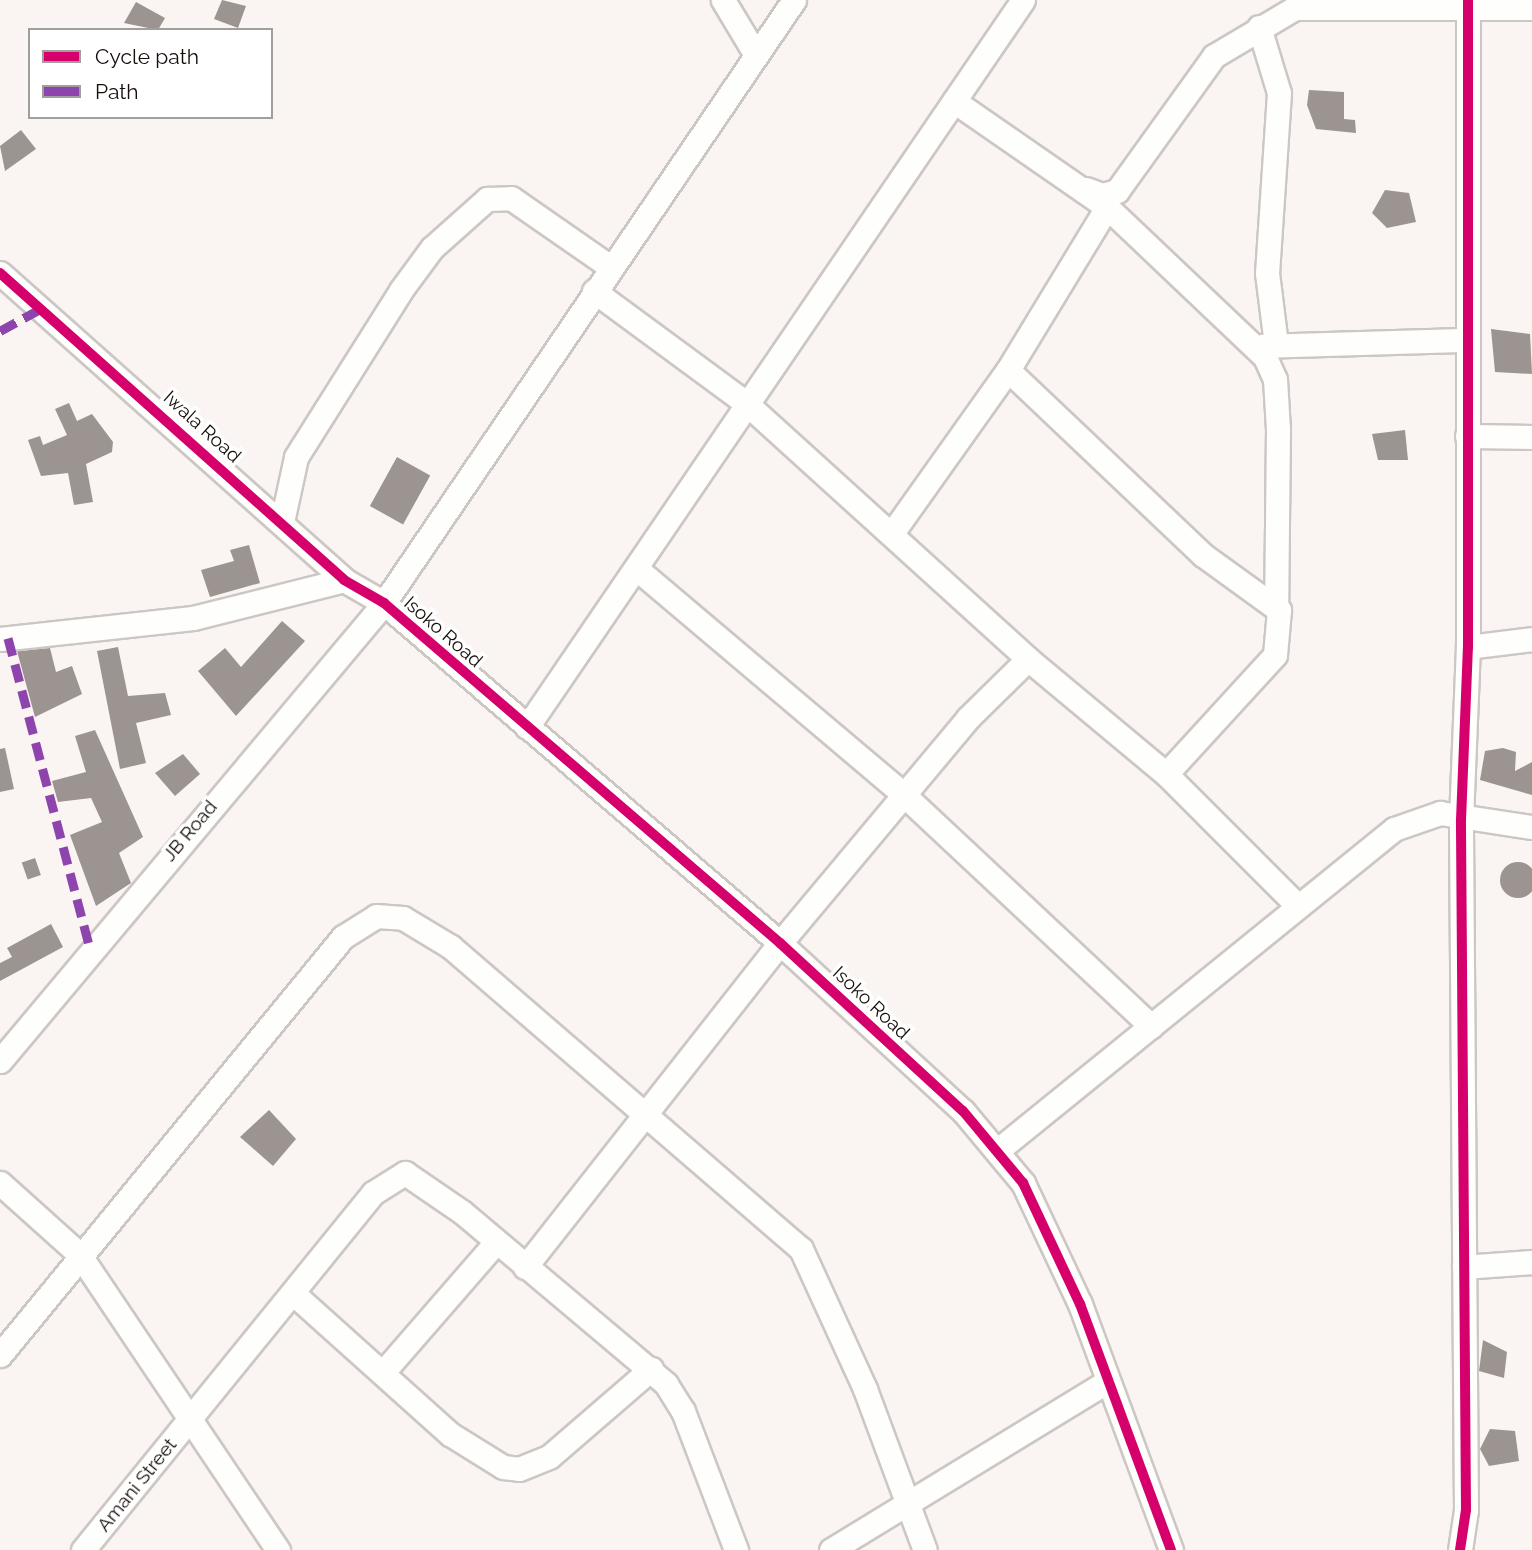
<!DOCTYPE html>
<style>
body{margin:0}
#map{position:relative;width:1532px;height:1550px;overflow:hidden;background:#faf5f3;font-family:Raleway,sans-serif}
div>[style]{position:absolute}
.building>*{inset:0;background:#9b9491;transform-origin:0 0}
.round{border-radius:50%}
.roads{filter:drop-shadow(2px 0 #cdc7c4) drop-shadow(-2px 0 #cdc7c4) drop-shadow(0 2px #cdc7c4) drop-shadow(0 -2px #cdc7c4)}
.minor>*{height:23px;margin:-11.5px;padding:0 11.5px;transform-origin:11.5px;border-radius:11.5px;background:#fefefd}
.quiet>*{height:9px;margin-top:-4.5px;transform-origin:0;background:repeating-linear-gradient(90deg,#8e44ad 0 18px,transparent 0 27px)}
.cycleway>*{height:10px;margin:-5px;padding:0 5px;transform-origin:5px;border-radius:5px;background:#d6006c}
span{translate:-50% -50%;white-space:nowrap;text-align:center;line-height:1.15;-webkit-text-stroke:7px #fff;paint-order:stroke}
.street-label{font-size:19px;color:#150e0b}
.legend{position:absolute;left:28px;top:28px;width:245px;height:91px;box-sizing:border-box;background:#fff;border:2px solid #a19f9d;margin:0;padding:9px 12px;list-style:none;font-size:21px;color:#150e0b}
.legend li{display:flex;align-items:center;gap:14px;height:35px}
.legend b{width:35px;border:2px solid #a19f9d}
</style>
<div id="map">
<div class="building">
<div style="clip-path:polygon(222px 0,246px 6px,238px 28px,214px 19px)"></div>
<div style="clip-path:polygon(136px 2px,165px 18px,158px 30px,124px 23px)"></div>
<div style="clip-path:polygon(1309px 90px,1344px 92px,1344px 119px,1355px 120px,1356px 133px,1316px 129px,1307px 105px)"></div>
<div style="clip-path:polygon(21px 130px,36px 149px,5px 171px,0 146px)"></div>
<div style="clip-path:polygon(1385px 190px,1409px 193px,1416px 222px,1387px 228px,1372px 213px)"></div>
<div style="clip-path:polygon(1491px 329px,1530px 334px,1532px 374px,1495px 372px)"></div>
<div style="clip-path:polygon(69px 403px,77px 421px,92px 414px,113px 442px,112px 452px,86px 464px,93px 502px,74px 505px,68px 473px,41px 476px,28px 440px,40px 436px,43px 445px,67px 435px,55px 409px)"></div>
<div style="clip-path:polygon(1405px 430px,1408px 460px,1378px 460px,1372px 434px)"></div>
<div style="left:397px;top:457px;width:38px;height:56px;rotate:29deg"></div>
<div style="clip-path:polygon(249px 545px,260px 583px,210px 597px,201px 570px,234px 561px,230px 550px)"></div>
<div style="clip-path:polygon(282px 621px,305px 641px,236px 716px,198px 671px,225px 648px,241px 667px)"></div>
<div style="clip-path:polygon(118px 647px,128px 696px,165px 693px,171px 715px,136px 723px,146px 763px,120px 769px,97px 651px)"></div>
<div style="clip-path:polygon(50px 648px,56px 672px,72px 666px,82px 694px,35px 717px,17px 651px)"></div>
<div style="clip-path:polygon(95px 730px,143px 837px,119px 853px,131px 883px,96px 906px,70px 835px,102px 822px,91px 798px,58px 802px,52px 781px,86px 772px,75px 736px)"></div>
<div style="clip-path:polygon(5px 748px,14px 789px,0 792px,0 749px)"></div>
<div style="clip-path:polygon(1503px 748px,1516px 752px,1515px 771px,1532px 762px,1532px 795px,1480px 780px,1485px 751px)"></div>
<div style="clip-path:polygon(183px 754px,200px 774px,175px 796px,155px 773px)"></div>
<div style="left:35px;top:858px;width:18px;height:14px;rotate:71deg"></div>
<div class="round" style="left:1500px;top:862px;width:36px;height:36px"></div>
<div style="clip-path:polygon(51px 924px,63px 947px,0 981px,0 963px,12px 957px,7px 948px)"></div>
<div style="clip-path:polygon(269px 1110px,296px 1139px,273px 1166px,240px 1137px)"></div>
<div style="clip-path:polygon(1483px 1340px,1507px 1352px,1504px 1378px,1479px 1371px)"></div>
<div style="clip-path:polygon(1490px 1429px,1515px 1431px,1519px 1461px,1489px 1466px,1480px 1449px)"></div>
</div>
<div class="roads">
<div class="minor">
<div style="left:723px;top:0;width:64px;rotate:59deg"></div>
<div style="left:1259px;top:27px;width:69px;rotate:73.1deg"></div>
<div style="left:1279px;top:93px;width:180px;rotate:93.8deg"></div>
<div style="left:1267px;top:273px;width:72px;rotate:82.8deg"></div>
<div style="left:954px;top:101px;width:186px;rotate:34.7deg"></div>
<div style="left:1107px;top:207px;width:218px;rotate:43.5deg"></div>
<div style="left:1265px;top:357px;width:24px;rotate:66deg"></div>
<div style="left:1275px;top:379px;width:50px;rotate:86.6deg"></div>
<div style="left:1278px;top:429px;width:177px;rotate:90.6deg"></div>
<div style="left:1086px;top:189px;width:17px;rotate:21deg"></div>
<div style="left:1102px;top:195px;width:16px;rotate:-15deg"></div>
<div style="left:1117px;top:191px;width:166px;rotate:-54.3deg"></div>
<div style="left:1214px;top:56px;width:94px;rotate:-30.7deg"></div>
<div style="left:1295px;top:8px;width:237px"></div>
<div style="left:0;top:273px;width:461px;rotate:41.7deg"></div>
<div style="left:344px;top:580px;width:46px;rotate:29.9deg"></div>
<div style="left:384px;top:603px;width:522px;rotate:40.65deg"></div>
<div style="left:780px;top:943px;width:248px;rotate:42.6deg"></div>
<div style="left:963px;top:1111px;width:94px;rotate:50.2deg"></div>
<div style="left:1023px;top:1183px;width:134px;rotate:64.8deg"></div>
<div style="left:1080px;top:1304px;width:262px;rotate:69.7deg"></div>
<div style="left:594px;top:291px;width:190px;rotate:36.4deg"></div>
<div style="left:747px;top:404px;width:379px;rotate:42.2deg"></div>
<div style="left:1028px;top:659px;width:180px;rotate:39.8deg"></div>
<div style="left:1166px;top:774px;width:182px;rotate:45deg"></div>
<div style="left:1262px;top:346px;width:205px;rotate:-1.7deg"></div>
<div style="left:1008px;top:370px;width:269px;rotate:43.5deg"></div>
<div style="left:1203px;top:555px;width:94px;rotate:35.9deg"></div>
<div style="left:1279px;top:610px;width:45px;rotate:95.1deg"></div>
<div style="left:1275px;top:655px;width:161px;rotate:132.5deg"></div>
<div style="left:1467px;top:436px;width:65px;rotate:0.9deg"></div>
<div style="left:282px;top:522px;width:66px;rotate:-77.8deg"></div>
<div style="left:296px;top:457px;width:197px;rotate:-57.8deg"></div>
<div style="left:401px;top:290px;width:52px;rotate:-53.6deg"></div>
<div style="left:432px;top:248px;width:74px;rotate:-41.7deg"></div>
<div style="left:487px;top:199px;width:24px;rotate:-2deg"></div>
<div style="left:511px;top:198px;width:119px;rotate:34.8deg"></div>
<div style="left:892px;top:533px;width:200px;rotate:-54.6deg"></div>
<div style="left:1008px;top:370px;width:191px;rotate:-58.7deg"></div>
<div style="left:637px;top:569px;width:348px;rotate:40.2deg"></div>
<div style="left:903px;top:794px;width:340px;rotate:43.1deg"></div>
<div style="left:0;top:639px;width:194px;rotate:-6.2deg"></div>
<div style="left:193px;top:618px;width:156px;rotate:-14.1deg"></div>
<div style="left:1468px;top:647px;width:64px;rotate:-7.1deg"></div>
<div style="left:527px;top:727px;width:880px;rotate:-55.7deg"></div>
<div style="left:0;top:1061px;width:598px;rotate:-50.02deg"></div>
<div style="left:384px;top:603px;width:729px;rotate:-55.79deg"></div>
<div style="left:998px;top:1150px;width:510px;rotate:-39.03deg"></div>
<div style="left:1394px;top:829px;width:49px;rotate:-19.2deg"></div>
<div style="left:1440px;top:813px;width:93px;rotate:8.7deg"></div>
<div style="left:0;top:1183px;width:106px;rotate:41.9deg"></div>
<div style="left:79px;top:1254px;width:357px;rotate:56.1deg"></div>
<div style="left:525px;top:1267px;width:412px;rotate:-51.8deg"></div>
<div style="left:780px;top:943px;width:293px;rotate:-50.1deg"></div>
<div style="left:968px;top:718px;width:84px;rotate:-44.5deg"></div>
<div style="left:1464px;top:1267px;width:68px;rotate:-4.2deg"></div>
<div style="left:295px;top:1295px;width:208px;rotate:41.9deg"></div>
<div style="left:450px;top:1434px;width:62px;rotate:31.9deg"></div>
<div style="left:503px;top:1467px;width:16px;rotate:7deg"></div>
<div style="left:519px;top:1469px;width:32px;rotate:-22deg"></div>
<div style="left:549px;top:1457px;width:135px;rotate:-40.8deg"></div>
<div style="left:0;top:1355px;width:541px;rotate:-50.63deg"></div>
<div style="left:343px;top:937px;width:39px;rotate:-32deg"></div>
<div style="left:376px;top:916px;width:27px;rotate:4deg"></div>
<div style="left:403px;top:918px;width:56px;rotate:31.1deg"></div>
<div style="left:451px;top:947px;width:462px;rotate:40.8deg"></div>
<div style="left:801px;top:1249px;width:154px;rotate:65.4deg"></div>
<div style="left:865px;top:1389px;width:172px;rotate:69.6deg"></div>
<div style="left:384px;top:1371px;width:171px;rotate:-49deg"></div>
<div style="left:83px;top:1550px;width:460px;rotate:-50.9deg"></div>
<div style="left:373px;top:1193px;width:38px;rotate:-32deg"></div>
<div style="left:405px;top:1173px;width:69px;rotate:34.4deg"></div>
<div style="left:462px;top:1212px;width:267px;rotate:40.1deg"></div>
<div style="left:666px;top:1384px;width:32px;rotate:58deg"></div>
<div style="left:683px;top:1411px;width:149px;rotate:69.1deg"></div>
<div style="left:831px;top:1550px;width:322px;rotate:-31.4deg"></div>
<div style="left:1460px;top:1550px;width:40px;rotate:-81.5deg"></div>
<div style="left:1466px;top:1510px;width:690px;rotate:-90.42deg"></div>
<div style="left:1461px;top:820px;width:173px;rotate:-87.7deg"></div>
<div style="left:1468px;top:647px;width:647px;rotate:-90deg"></div>
</div>
</div>
<div class="quiet">
<div style="left:0;top:331px;width:48px;rotate:-28.7deg"></div>
<div style="left:8px;top:638px;width:322px;rotate:75.2deg"></div>
</div>
<div class="cycleway">
<div style="left:0;top:273px;width:461px;rotate:41.7deg"></div>
<div style="left:344px;top:580px;width:46px;rotate:29.9deg"></div>
<div style="left:384px;top:603px;width:522px;rotate:40.65deg"></div>
<div style="left:780px;top:943px;width:248px;rotate:42.6deg"></div>
<div style="left:963px;top:1111px;width:94px;rotate:50.2deg"></div>
<div style="left:1023px;top:1183px;width:134px;rotate:64.8deg"></div>
<div style="left:1080px;top:1304px;width:262px;rotate:69.7deg"></div>
<div style="left:1460px;top:1550px;width:40px;rotate:-81.5deg"></div>
<div style="left:1466px;top:1510px;width:690px;rotate:-90.42deg"></div>
<div style="left:1461px;top:820px;width:173px;rotate:-87.7deg"></div>
<div style="left:1468px;top:647px;width:647px;rotate:-90deg"></div>
</div>
<div class="street-label">
<span style="left:202px;top:427px;rotate:42deg">Iwala Road</span>
<span style="left:443px;top:632px;rotate:41deg">Isoko Road</span>
<span style="left:190px;top:831px;rotate:-50deg">JB Road</span>
<span style="left:871px;top:1003px;rotate:43deg">Isoko Road</span>
<span style="left:137px;top:1485px;rotate:-51deg">Amani Street</span>
</div>
<ul class="legend">
<li><b style="height:9px;background:#d6006c"></b>Cycle path</li>
<li><b style="height:9px;background:#8e44ad"></b>Path</li>
</ul>
</div>
